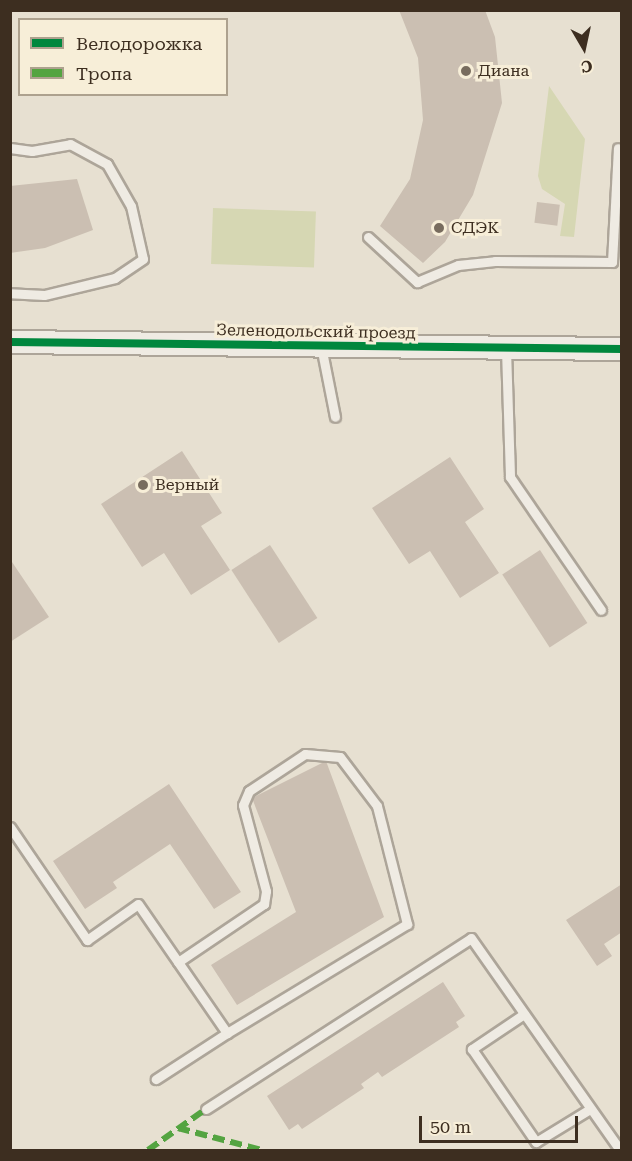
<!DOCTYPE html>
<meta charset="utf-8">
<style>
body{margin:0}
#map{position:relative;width:632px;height:1161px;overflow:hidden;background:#e7e0d1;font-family:"Roboto Serif",serif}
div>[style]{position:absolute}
.green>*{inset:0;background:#d6d7b3;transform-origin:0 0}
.building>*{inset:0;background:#cbbfb2;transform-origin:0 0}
.roads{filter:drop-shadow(2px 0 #ada599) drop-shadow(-2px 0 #ada599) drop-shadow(0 2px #ada599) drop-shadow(0 -2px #ada599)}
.service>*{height:9px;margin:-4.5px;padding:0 4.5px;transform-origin:4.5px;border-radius:4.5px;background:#efebe3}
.tertiary>*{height:22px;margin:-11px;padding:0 11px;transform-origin:11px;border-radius:11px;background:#efebe3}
.quiet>*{height:6px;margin-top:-3px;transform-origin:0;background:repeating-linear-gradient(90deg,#54a441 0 12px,transparent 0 18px)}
.cycleway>*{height:8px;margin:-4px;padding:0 4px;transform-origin:4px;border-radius:4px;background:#00873e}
.dots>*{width:16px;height:16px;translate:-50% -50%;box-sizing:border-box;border:3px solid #f7eed8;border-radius:50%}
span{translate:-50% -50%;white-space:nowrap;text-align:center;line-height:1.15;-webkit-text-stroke:6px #f7eed8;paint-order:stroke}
.poi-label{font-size:16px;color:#3d2e20}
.left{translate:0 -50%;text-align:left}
.street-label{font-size:16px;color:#3d2e20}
.frame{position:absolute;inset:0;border:12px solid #3d2e20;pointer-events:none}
.legend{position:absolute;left:18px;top:18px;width:210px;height:78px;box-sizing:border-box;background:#f7eed8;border:2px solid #ada18e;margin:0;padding:8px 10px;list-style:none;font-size:18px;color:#3d2e20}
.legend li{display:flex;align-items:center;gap:12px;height:30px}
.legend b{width:30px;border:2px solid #ada18e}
.north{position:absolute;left:554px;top:18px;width:60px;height:60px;-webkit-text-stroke:4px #f7eed8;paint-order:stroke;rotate:171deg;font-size:16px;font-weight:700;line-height:24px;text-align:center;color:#3d2e20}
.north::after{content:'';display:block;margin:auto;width:21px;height:27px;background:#3d2e20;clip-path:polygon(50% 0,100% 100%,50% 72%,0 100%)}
.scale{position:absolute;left:419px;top:1116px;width:159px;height:27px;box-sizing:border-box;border:3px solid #3d2e20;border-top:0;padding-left:8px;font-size:18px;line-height:21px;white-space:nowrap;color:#3d2e20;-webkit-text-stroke:4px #f7eed8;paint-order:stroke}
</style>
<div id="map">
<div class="green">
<div style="clip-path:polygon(549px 86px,585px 139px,574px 237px,560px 236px,565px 204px,542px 189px,538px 176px)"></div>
<div style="left:213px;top:208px;width:103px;height:56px;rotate:2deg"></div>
</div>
<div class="building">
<div style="clip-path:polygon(399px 10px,485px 10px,495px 37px,502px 103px,473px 195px,445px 242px,423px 263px,380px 226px,410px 179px,423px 120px,418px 58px)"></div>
<div style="clip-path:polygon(77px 179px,93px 230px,45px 248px,10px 253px,10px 186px)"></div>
<div style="left:537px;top:202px;width:23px;height:21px;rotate:7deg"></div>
<div style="clip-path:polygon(182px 451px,222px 513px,201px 526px,230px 570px,191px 595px,164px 553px,142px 567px,101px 504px)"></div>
<div style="clip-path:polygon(450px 457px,484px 509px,465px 522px,499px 573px,460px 598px,430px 551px,409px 564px,372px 508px)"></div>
<div style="left:270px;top:545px;width:87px;height:46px;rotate:57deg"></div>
<div style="left:540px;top:550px;width:87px;height:45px;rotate:57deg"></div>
<div style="clip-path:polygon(10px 559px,49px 617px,10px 642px)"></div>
<div style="clip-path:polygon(326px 761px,384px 917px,237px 1005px,211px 965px,296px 912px,252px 798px)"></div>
<div style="clip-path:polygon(169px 784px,241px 892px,214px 909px,170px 844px,113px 882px,117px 888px,85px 909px,53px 861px)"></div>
<div style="clip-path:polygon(622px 884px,622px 932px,604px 944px,612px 956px,597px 966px,566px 920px)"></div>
<div style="clip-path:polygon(443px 982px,465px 1016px,456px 1022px,459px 1027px,382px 1077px,378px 1072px,361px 1084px,364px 1088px,302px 1129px,298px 1124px,289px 1130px,267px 1096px)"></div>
</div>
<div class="roads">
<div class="service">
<div style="left:10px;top:148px;width:22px;rotate:8deg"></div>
<div style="left:32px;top:151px;width:39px;rotate:-10deg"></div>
<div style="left:70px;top:144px;width:42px;rotate:28.4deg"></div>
<div style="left:107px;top:164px;width:48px;rotate:60.3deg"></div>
<div style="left:131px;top:206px;width:54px;rotate:77.2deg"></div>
<div style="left:143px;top:259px;width:34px;rotate:146deg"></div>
<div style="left:115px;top:278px;width:73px;rotate:166.5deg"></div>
<div style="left:44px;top:295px;width:34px;rotate:-177deg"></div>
<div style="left:368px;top:237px;width:67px;rotate:42.6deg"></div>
<div style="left:417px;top:282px;width:44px;rotate:-22.5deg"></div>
<div style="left:458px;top:265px;width:37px;rotate:-6deg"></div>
<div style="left:495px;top:261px;width:117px;rotate:0.5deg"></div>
<div style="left:612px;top:262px;width:114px;rotate:-87deg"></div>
<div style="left:321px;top:346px;width:72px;rotate:78.8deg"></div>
<div style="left:506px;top:349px;width:128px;rotate:88.2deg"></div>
<div style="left:510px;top:477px;width:161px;rotate:55.6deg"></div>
<div style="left:10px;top:827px;width:137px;rotate:55.7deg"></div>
<div style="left:87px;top:940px;width:62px;rotate:-35.2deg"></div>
<div style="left:138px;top:904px;width:157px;rotate:55.4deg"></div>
<div style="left:227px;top:1033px;width:85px;rotate:147.1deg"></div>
<div style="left:178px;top:962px;width:104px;rotate:-34deg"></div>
<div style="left:264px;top:904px;width:13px;rotate:-81deg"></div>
<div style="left:266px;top:891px;width:89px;rotate:-105deg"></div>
<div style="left:243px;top:805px;width:15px;rotate:-67deg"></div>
<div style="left:249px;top:791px;width:67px;rotate:-33.5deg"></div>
<div style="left:305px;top:754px;width:35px;rotate:5deg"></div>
<div style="left:340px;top:757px;width:61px;rotate:52.9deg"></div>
<div style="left:377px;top:806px;width:122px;rotate:75.7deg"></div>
<div style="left:407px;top:924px;width:210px;rotate:148.8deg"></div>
<div style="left:524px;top:1014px;width:63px;rotate:146.1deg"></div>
<div style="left:472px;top:1049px;width:113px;rotate:55.5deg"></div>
<div style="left:536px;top:1142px;width:63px;rotate:-31.4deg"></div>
<div style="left:206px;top:1109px;width:315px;rotate:-32.8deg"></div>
<div style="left:471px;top:938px;width:259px;rotate:54.9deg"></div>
</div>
<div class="tertiary">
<div style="left:10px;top:342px;width:612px;rotate:0.66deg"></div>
</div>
</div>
<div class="quiet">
<div style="left:178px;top:1128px;width:87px;rotate:14.7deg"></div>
<div style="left:148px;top:1150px;width:71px;rotate:-35.3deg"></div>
</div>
<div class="cycleway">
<div style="left:10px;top:342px;width:612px;rotate:0.66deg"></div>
</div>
<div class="dots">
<div style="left:466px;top:71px;background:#786c5e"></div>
<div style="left:439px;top:228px;background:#786c5e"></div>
<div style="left:143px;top:485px;background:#786c5e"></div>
</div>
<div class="poi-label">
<span class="left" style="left:478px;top:71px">Диана</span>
<span class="left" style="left:451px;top:228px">СДЭК</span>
<span class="left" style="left:155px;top:485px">Верный</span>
</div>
<div class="street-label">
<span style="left:316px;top:332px;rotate:1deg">Зеленодольский проезд</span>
</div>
<div class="frame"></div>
<ul class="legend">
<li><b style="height:8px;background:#00873e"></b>Велодорожка</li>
<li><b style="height:8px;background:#54a441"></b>Тропа</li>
</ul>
<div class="north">С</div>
<div class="scale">50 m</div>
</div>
